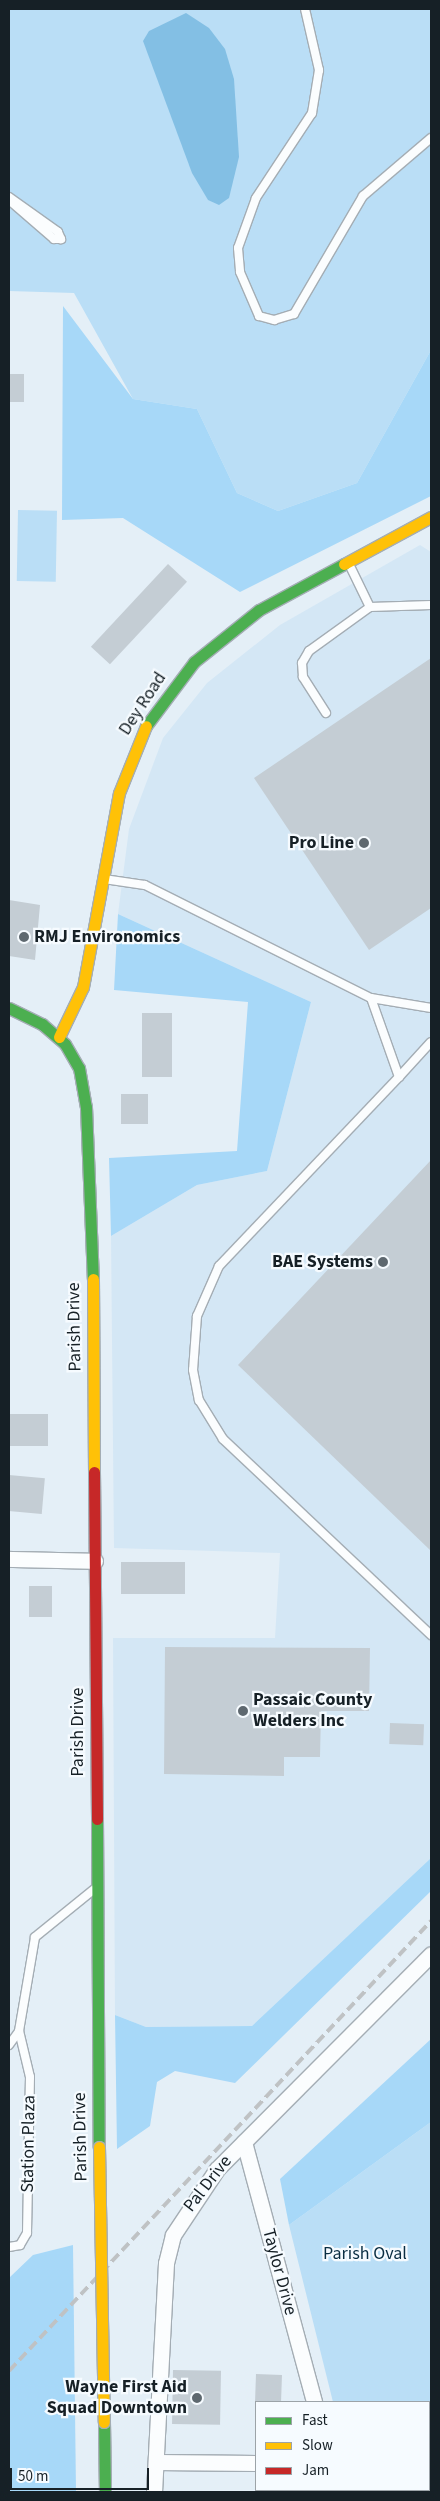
<!DOCTYPE html>
<style>
body{margin:0}
#map{position:relative;width:440px;height:2501px;overflow:hidden;background:#e4eff7;font-family:"Source Sans 3",sans-serif}
div>[style]{position:absolute}
.built>*{inset:0;background:#d4e7f5}
.green>*{inset:0;background:#badef6;transform-origin:0 0}
.forest>*{inset:0;background:#a7d8f8}
.water>*{inset:0;background:#83bfe4}
.building>*{inset:0;background:#c4cdd4;transform-origin:0 0}
.roads{filter:drop-shadow(1px 0 #a4adb4) drop-shadow(-1px 0 #a4adb4) drop-shadow(0 1px #a4adb4) drop-shadow(0 -1px #a4adb4)}
.lane>*{height:8px;margin:-4px;padding:0 4px;transform-origin:4px;border-radius:4px;background:#fbfdfe}
.street>*{height:15px;margin:-7.5px;padding:0 7.5px;transform-origin:7.5px;border-radius:7.5px;background:#fbfdfe}
.fast>*{height:11px;margin:-5.5px;padding:0 5.5px;transform-origin:5.5px;border-radius:5.5px;background:#4caf50}
.slow>*{height:11px;margin:-5.5px;padding:0 5.5px;transform-origin:5.5px;border-radius:5.5px;background:#ffc107}
.jam>*{height:11px;margin:-5.5px;padding:0 5.5px;transform-origin:5.5px;border-radius:5.5px;background:#c62828}
.rail>*{height:4px;margin-top:-2px;transform-origin:0;background:repeating-linear-gradient(90deg,#bfc2c4 0 10px,transparent 0 15px)}
.bridges{filter:drop-shadow(1px 0 #a4adb4) drop-shadow(-1px 0 #a4adb4) drop-shadow(0 1px #a4adb4) drop-shadow(0 -1px #a4adb4)}
.slow-bridge>*{height:11px;margin:-5.5px;padding:0 5.5px;transform-origin:5.5px;border-radius:5.5px;background:#ffc107}
.dots>*{width:14px;height:14px;translate:-50% -50%;box-sizing:border-box;border:2px solid #f6fbff;border-radius:50%}
span{translate:-50% -50%;white-space:nowrap;text-align:center;line-height:1.15;-webkit-text-stroke:4.5px #f6fbff;paint-order:stroke}
.street-label{font-size:18px;color:#162026}
.poi-label{font-size:18px;color:#162026;font-weight:700}
.right{translate:-100% -50%;text-align:right}
.left{translate:0 -50%;text-align:left}
.park-label{font-size:18px;color:#092d42}
.frame{position:absolute;inset:0;border:10px solid #162026;pointer-events:none}
.legend{position:absolute;left:255px;top:2401px;width:175px;height:90px;box-sizing:border-box;background:#f6fbff;border:1px solid #9ca3a8;margin:0;padding:6px 9px;list-style:none;font-size:15px;color:#162026}
.legend li{display:flex;align-items:center;gap:10px;height:25px}
.legend b{width:25px;border:1px solid #9ca3a8}
.scale{position:absolute;left:10px;top:2468px;width:139px;height:22px;box-sizing:border-box;border:2px solid #162026;border-top:0;padding-left:6px;font-size:15px;line-height:18px;white-space:nowrap;color:#162026;-webkit-text-stroke:4px #f6fbff;paint-order:stroke}
</style>
<div id="map">
<div class="built">
<div style="clip-path:polygon(420px 545px,431px 552px,431px 1858px,252px 2026px,146px 2027px,115px 2015px,113px 1638px,275px 1638px,280px 1553px,114px 1548px,111px 1236px,197px 1185px,267px 1171px,311px 1002px,118px 914px,129px 829px,163px 738px,207px 683px,280px 625px)"></div>
</div>
<div class="green">
<div style="clip-path:polygon(9px 9px,431px 9px,431px 350px,357px 483px,278px 511px,237px 493px,197px 409px,133px 399px,74px 293px,9px 291px)"></div>
<div style="left:18px;top:510px;width:39px;height:71px;rotate:1deg"></div>
<div style="clip-path:polygon(431px 2122px,431px 2492px,353px 2492px,429px 2490px,429px 2402px,333px 2402px,289px 2225px)"></div>
</div>
<div class="forest">
<div style="clip-path:polygon(63px 306px,133px 399px,197px 409px,237px 493px,278px 511px,357px 483px,431px 350px,431px 496px,240px 592px,123px 518px,62px 520px)"></div>
<div style="clip-path:polygon(118px 914px,311px 1002px,267px 1171px,197px 1185px,111px 1236px,109px 1158px,237px 1151px,248px 1002px,114px 990px)"></div>
<div style="clip-path:polygon(431px 1858px,431px 1891px,235px 2083px,175px 2071px,157px 2082px,150px 2126px,117px 2149px,115px 2015px,146px 2027px,252px 2026px)"></div>
<div style="clip-path:polygon(431px 2039px,431px 2122px,289px 2225px,280px 2179px)"></div>
<div style="clip-path:polygon(73px 2245px,76px 2492px,9px 2492px,9px 2278px,33px 2255px)"></div>
</div>
<div class="water">
<div style="clip-path:polygon(186px 13px,209px 28px,225px 49px,234px 79px,239px 157px,229px 198px,219px 205px,208px 200px,192px 173px,143px 41px,149px 31px)"></div>
</div>
<div class="building">
<div style="left:9px;top:374px;width:15px;height:28px"></div>
<div style="left:168px;top:564px;width:26px;height:113px;rotate:43deg"></div>
<div style="clip-path:polygon(431px 658px,431px 908px,369px 950px,254px 778px)"></div>
<div style="clip-path:polygon(9px 900px,40px 905px,35px 960px,9px 956px)"></div>
<div style="left:142px;top:1013px;width:30px;height:64px"></div>
<div style="left:121px;top:1094px;width:27px;height:30px"></div>
<div style="clip-path:polygon(431px 1160px,431px 1551px,238px 1365px)"></div>
<div style="left:9px;top:1414px;width:39px;height:32px"></div>
<div style="left:9px;top:1475px;width:36px;height:36px;rotate:5deg"></div>
<div style="left:185px;top:1562px;width:32px;height:64px;rotate:90deg"></div>
<div style="left:29px;top:1586px;width:23px;height:31px"></div>
<div style="clip-path:polygon(165px 1647px,370px 1648px,369px 1711px,321px 1711px,320px 1757px,284px 1757px,284px 1776px,164px 1774px)"></div>
<div style="left:390px;top:1723px;width:34px;height:21px;rotate:2deg"></div>
<div style="left:173px;top:2370px;width:48px;height:54px;rotate:1deg"></div>
<div style="left:256px;top:2374px;width:26px;height:28px;rotate:2deg"></div>
</div>
<div class="roads">
<div class="lane">
<div style="left:305px;top:9px;width:63px;rotate:77.1deg"></div>
<div style="left:319px;top:70px;width:44px;rotate:99.2deg"></div>
<div style="left:312px;top:113px;width:102px;rotate:123.4deg"></div>
<div style="left:256px;top:198px;width:53px;rotate:109.8deg"></div>
<div style="left:238px;top:248px;width:24px;rotate:85deg"></div>
<div style="left:240px;top:272px;width:48px;rotate:66.6deg"></div>
<div style="left:259px;top:316px;width:16px;rotate:15deg"></div>
<div style="left:274px;top:320px;width:21px;rotate:-17deg"></div>
<div style="left:294px;top:314px;width:137px;rotate:-59.7deg"></div>
<div style="left:363px;top:196px;width:89px;rotate:-40.5deg"></div>
<div style="left:9px;top:197px;width:60px;rotate:35.5deg"></div>
<div style="left:58px;top:232px;width:8px;rotate:67deg"></div>
<div style="left:61px;top:239px;width:7px;rotate:180deg"></div>
<div style="left:54px;top:239px;width:60px;rotate:-139.1deg"></div>
<div style="left:349px;top:564px;width:48px;rotate:64deg"></div>
<div style="left:326px;top:713px;width:43px;rotate:-122.6deg"></div>
<div style="left:303px;top:677px;width:14px;rotate:-94deg"></div>
<div style="left:302px;top:663px;width:14px;rotate:-60deg"></div>
<div style="left:309px;top:651px;width:75px;rotate:-35.8deg"></div>
<div style="left:370px;top:607px;width:61px;rotate:-1.9deg"></div>
<div style="left:104px;top:879px;width:41px;rotate:8.3deg"></div>
<div style="left:145px;top:885px;width:253px;rotate:26.6deg"></div>
<div style="left:371px;top:998px;width:61px;rotate:9.5deg"></div>
<div style="left:371px;top:998px;width:84px;rotate:70.5deg"></div>
<div style="left:399px;top:1077px;width:47px;rotate:-47.6deg"></div>
<div style="left:399px;top:1077px;width:261px;rotate:133.6deg"></div>
<div style="left:219px;top:1266px;width:55px;rotate:113.7deg"></div>
<div style="left:197px;top:1316px;width:54px;rotate:94.2deg"></div>
<div style="left:193px;top:1370px;width:31px;rotate:79deg"></div>
<div style="left:199px;top:1400px;width:46px;rotate:58.4deg"></div>
<div style="left:223px;top:1439px;width:286px;rotate:43.3deg"></div>
<div style="left:9px;top:2045px;width:17px;rotate:-54deg"></div>
<div style="left:9px;top:2247px;width:11px;rotate:-10deg"></div>
<div style="left:20px;top:2245px;width:14px;rotate:-60deg"></div>
<div style="left:27px;top:2233px;width:156px;rotate:-88.9deg"></div>
<div style="left:30px;top:2077px;width:47px;rotate:-103.4deg"></div>
<div style="left:19px;top:2031px;width:95px;rotate:-80.3deg"></div>
<div style="left:35px;top:1937px;width:75px;rotate:-39deg"></div>
</div>
<div class="street">
<div style="left:9px;top:1559px;width:86px;rotate:1.3deg"></div>
<div style="left:244px;top:2142px;width:269px;rotate:74.9deg"></div>
<div style="left:156px;top:2462px;width:100px;rotate:0.6deg"></div>
<div style="left:334px;top:2490px;width:2px;rotate:90deg"></div>
<div style="left:154px;top:2492px;width:229px;rotate:-87deg"></div>
<div style="left:166px;top:2263px;width:29px;rotate:-76deg"></div>
<div style="left:173px;top:2235px;width:79px;rotate:-56.3deg"></div>
<div style="left:217px;top:2169px;width:303px;rotate:-45.1deg"></div>
</div>
<div class="fast">
<div style="left:146px;top:726px;width:80px;rotate:-53.1deg"></div>
<div style="left:194px;top:662px;width:83px;rotate:-38.7deg"></div>
<div style="left:259px;top:610px;width:97px;rotate:-28.4deg"></div>
<div style="left:9px;top:1008px;width:37px;rotate:26deg"></div>
<div style="left:42px;top:1024px;width:30px;rotate:41deg"></div>
<div style="left:65px;top:1044px;width:28px;rotate:60deg"></div>
<div style="left:79px;top:1068px;width:40px;rotate:80deg"></div>
<div style="left:86px;top:1107px;width:172px;rotate:87.7deg"></div>
<div style="left:97px;top:1819px;width:328px;rotate:89.7deg"></div>
<div style="left:104px;top:2422px;width:70px;rotate:89.2deg"></div>
</div>
<div class="slow">
<div style="left:344px;top:564px;width:99px;rotate:-28.4deg"></div>
<div style="left:59px;top:1037px;width:55px;rotate:-64.4deg"></div>
<div style="left:83px;top:987px;width:197px;rotate:-79.5deg"></div>
<div style="left:119px;top:793px;width:72px;rotate:-68.1deg"></div>
<div style="left:93px;top:1279px;width:193px;rotate:89.7deg"></div>
</div>
<div class="jam">
<div style="left:94px;top:1472px;width:347px;rotate:89.5deg"></div>
</div>
</div>
<div class="rail">
<div style="left:9px;top:2371px;width:617px;rotate:-46.84deg"></div>
</div>
<div class="bridges">
<div class="slow-bridge">
<div style="left:99px;top:2147px;width:275px;rotate:89deg"></div>
</div>
</div>
<div class="dots">
<div style="left:364px;top:843px;background:#5e686f"></div>
<div style="left:24px;top:937px;background:#5e686f"></div>
<div style="left:383px;top:1262px;background:#5e686f"></div>
<div style="left:243px;top:1711px;background:#5e686f"></div>
<div style="left:197px;top:2398px;background:#5e686f"></div>
</div>
<div class="street-label">
<span style="left:143px;top:704px;rotate:-57deg">Dey Road</span>
<span style="left:75px;top:1327px;rotate:-91deg">Parish Drive</span>
<span style="left:78px;top:1732px;rotate:-90deg">Parish Drive</span>
<span style="left:81px;top:2137px;rotate:-91deg">Parish Drive</span>
<span style="left:29px;top:2144px;rotate:-89deg">Station Plaza</span>
<span style="left:208px;top:2184px;rotate:-52deg">Pal Drive</span>
<span style="left:279px;top:2272px;rotate:75deg">Taylor Drive</span>
</div>
<div class="poi-label">
<span class="right" style="left:354px;top:843px">Pro Line</span>
<span class="left" style="left:34px;top:937px">RMJ Environomics</span>
<span class="right" style="left:373px;top:1262px">BAE Systems</span>
<span class="left" style="left:253px;top:1711px">Passaic County<br>Welders Inc</span>
<span class="right" style="left:187px;top:2398px">Wayne First Aid<br>Squad Downtown</span>
</div>
<div class="park-label">
<span style="left:365px;top:2254px">Parish Oval</span>
</div>
<div class="frame"></div>
<ul class="legend">
<li><b style="height:6px;background:#4caf50"></b>Fast</li>
<li><b style="height:6px;background:#ffc107"></b>Slow</li>
<li><b style="height:6px;background:#c62828"></b>Jam</li>
</ul>
<div class="scale">50 m</div>
</div>
